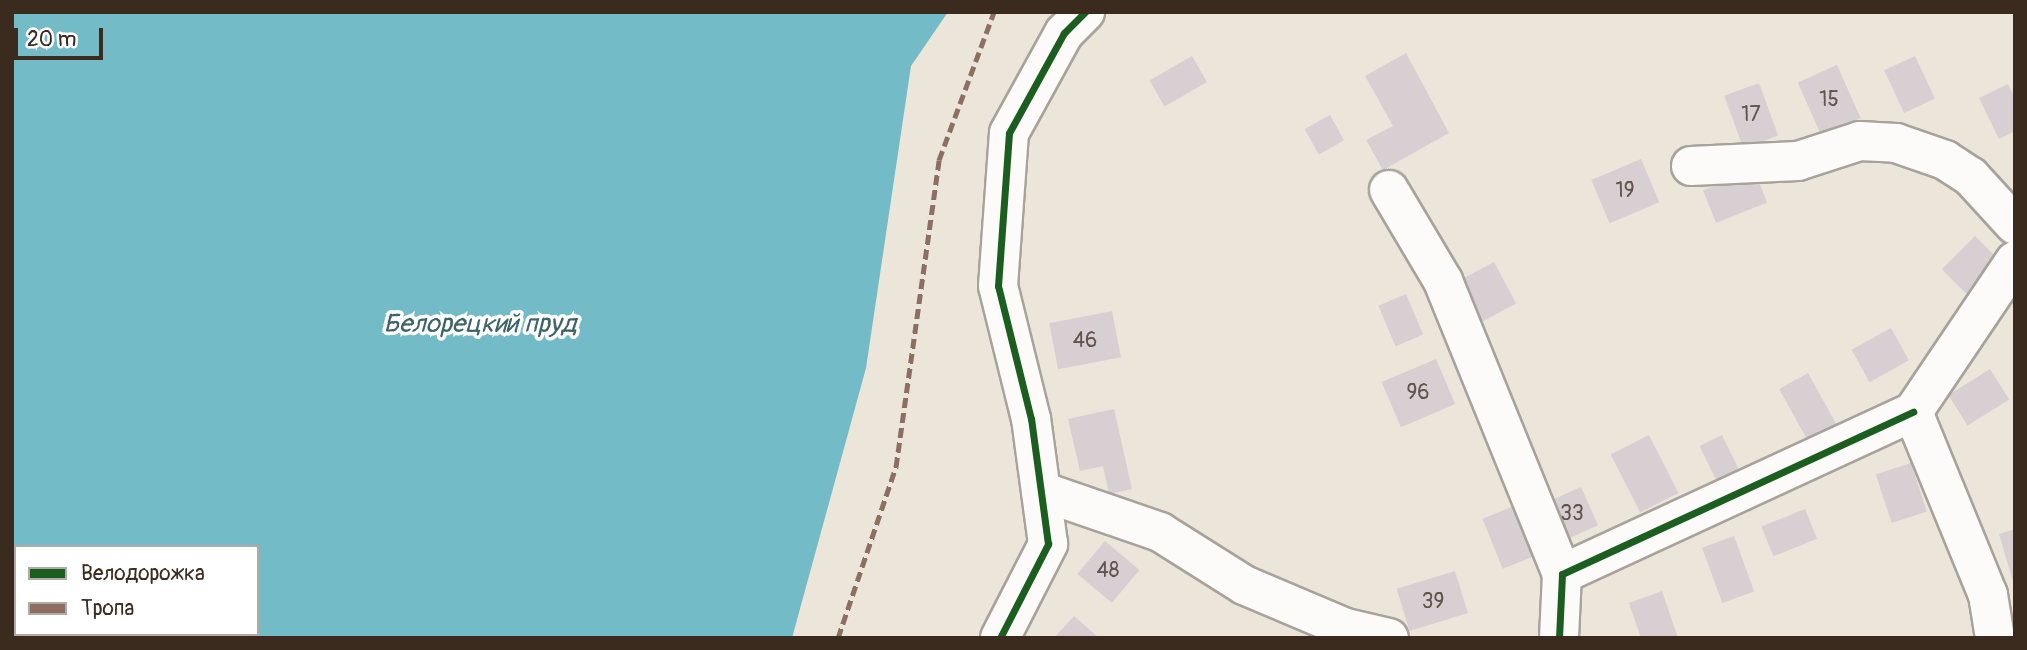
<!DOCTYPE html>
<meta charset="utf-8">
<style>
body{margin:0}
#map{position:relative;width:2027px;height:650px;overflow:hidden;background:#ebe5da;font-family:Pangolin,sans-serif}
div>[style]{position:absolute}
.water>*{inset:0;background:#73bbc7}
.building>*{inset:0;background:#d8cfd3;transform-origin:0 0}
.roads{filter:drop-shadow(2px 0 #a8a29b) drop-shadow(-2px 0 #a8a29b) drop-shadow(0 2px #a8a29b) drop-shadow(0 -2px #a8a29b)}
.minor>*{height:38px;margin:-19px;padding:0 19px;transform-origin:19px;border-radius:19px;background:#fcfbf9}
.quiet>*{height:5px;margin-top:-2.5px;transform-origin:0;background:repeating-linear-gradient(90deg,#8d6e63 0 10px,transparent 0 15px)}
.cycleway>*{height:7px;margin:-3.5px;padding:0 3.5px;transform-origin:3.5px;border-radius:3.5px;background:#1b5e20}
span{translate:-50% -50%;white-space:nowrap;text-align:center;line-height:1.15;-webkit-text-stroke:7px #fff;paint-order:stroke}
.number-label{font-size:21px;color:#62534b}
.number-label span{-webkit-text-stroke-width:0}
.water-label{font-size:26px;color:#3d6366;font-style:italic}
.frame{position:absolute;inset:0;border:14px solid #3b2a1e;pointer-events:none}
.legend{position:absolute;left:14px;top:545px;width:245px;height:91px;box-sizing:border-box;background:#fff;border:2px solid #b1aaa5;margin:0;padding:9px 12px;list-style:none;font-size:21px;color:#3b2a1e}
.legend li{display:flex;align-items:center;gap:14px;height:35px}
.legend b{width:35px;border:2px solid #b1aaa5}
.scale{position:absolute;left:14px;top:28px;width:89px;height:32px;box-sizing:border-box;border:4px solid #3b2a1e;border-top:0;padding-left:9px;font-size:21px;line-height:24px;white-space:nowrap;color:#3b2a1e;-webkit-text-stroke:5px #fff;paint-order:stroke}
</style>
<div id="map">
<div class="water">
<div style="clip-path:polygon(evenodd,12px 12px,948px 12px,911px 66px,866px 368px,792px 638px,12px 638px,12px 12px,16px 547px,257px 547px,257px 634px,16px 634px,16px 547px)"></div>
</div>
<div class="building">
<div style="clip-path:polygon(1406px 53px,1449px 133px,1383px 170px,1366px 140px,1393px 126px,1365px 76px)"></div>
<div style="left:1192px;top:56px;width:30px;height:49px;rotate:60deg"></div>
<div style="left:1915px;top:56px;width:47px;height:34px;rotate:65deg"></div>
<div style="left:1837px;top:65px;width:58px;height:43px;rotate:66deg"></div>
<div style="left:1759px;top:83px;width:56px;height:37px;rotate:70deg"></div>
<div style="clip-path:polygon(2008px 84px,2015px 98px,2015px 131px,1999px 139px,1979px 98px)"></div>
<div style="left:1330px;top:115px;width:29px;height:29px;rotate:61deg"></div>
<div style="left:1641px;top:159px;width:47px;height:54px;rotate:67deg"></div>
<div style="left:1754px;top:170px;width:35px;height:55px;rotate:68deg"></div>
<div style="left:1975px;top:236px;width:40px;height:47px;rotate:45deg"></div>
<div style="left:1494px;top:262px;width:47px;height:42px;rotate:62deg"></div>
<div style="left:1406px;top:294px;width:44px;height:30px;rotate:67deg"></div>
<div style="left:1112px;top:311px;width:47px;height:64px;rotate:79deg"></div>
<div style="left:1891px;top:328px;width:37px;height:45px;rotate:61deg"></div>
<div style="left:1436px;top:359px;width:49px;height:59px;rotate:67deg"></div>
<div style="left:1990px;top:369px;width:36px;height:49px;rotate:58deg"></div>
<div style="left:1808px;top:373px;width:60px;height:33px;rotate:61deg"></div>
<div style="clip-path:polygon(1114px 409px,1132px 489px,1109px 494px,1103px 466px,1080px 471px,1068px 419px)"></div>
<div style="left:1649px;top:435px;width:65px;height:43px;rotate:63deg"></div>
<div style="left:1722px;top:435px;width:41px;height:25px;rotate:64deg"></div>
<div style="left:1911px;top:463px;width:51px;height:37px;rotate:72deg"></div>
<div style="left:1581px;top:487px;width:42px;height:39px;rotate:66deg"></div>
<div style="left:1514px;top:506px;width:54px;height:34px;rotate:68deg"></div>
<div style="left:1805px;top:509px;width:32px;height:47px;rotate:68deg"></div>
<div style="clip-path:polygon(2015px 529px,2015px 585px,2014px 585px,1999px 534px)"></div>
<div style="left:1734px;top:536px;width:59px;height:34px;rotate:70deg"></div>
<div style="left:1105px;top:541px;width:45px;height:43px;rotate:40deg"></div>
<div style="left:1455px;top:571px;width:44px;height:61px;rotate:73deg"></div>
<div style="clip-path:polygon(1662px 591px,1678px 638px,1641px 638px,1629px 603px)"></div>
<div style="clip-path:polygon(1074px 616px,1099px 638px,1054px 638px)"></div>
</div>
<div class="roads">
<div class="minor">
<div style="left:1691px;top:166px;width:107px;rotate:-2.7deg"></div>
<div style="left:1798px;top:161px;width:65px;rotate:-17.9deg"></div>
<div style="left:1860px;top:141px;width:36px;rotate:3deg"></div>
<div style="left:1896px;top:143px;width:52px;rotate:19.1deg"></div>
<div style="left:1945px;top:160px;width:31px;rotate:33deg"></div>
<div style="left:1971px;top:177px;width:65px;rotate:47.5deg"></div>
<div style="left:1389px;top:190px;width:106px;rotate:59.3deg"></div>
<div style="left:1443px;top:281px;width:316px;rotate:67.9deg"></div>
<div style="left:1562px;top:574px;width:64px;rotate:92.7deg"></div>
<div style="left:1041px;top:491px;width:126px;rotate:19deg"></div>
<div style="left:1160px;top:532px;width:99px;rotate:32.2deg"></div>
<div style="left:1244px;top:585px;width:111px;rotate:22.9deg"></div>
<div style="left:1346px;top:628px;width:44px;rotate:13.1deg"></div>
<div style="left:1562px;top:574px;width:387px;rotate:-24.8deg"></div>
<div style="left:1000px;top:638px;width:106px;rotate:-62.9deg"></div>
<div style="left:1048px;top:544px;width:126px;rotate:-97.7deg"></div>
<div style="left:1031px;top:419px;width:137px;rotate:-103.9deg"></div>
<div style="left:998px;top:286px;width:153px;rotate:-85.9deg"></div>
<div style="left:1009px;top:133px;width:114px;rotate:-61.2deg"></div>
<div style="left:1064px;top:33px;width:30px;rotate:-45deg"></div>
<div style="left:1995px;top:638px;width:44px;rotate:-99.2deg"></div>
<div style="left:1988px;top:595px;width:198px;rotate:-112.3deg"></div>
<div style="left:1913px;top:412px;width:182px;rotate:-56deg"></div>
</div>
</div>
<div class="quiet">
<div style="left:838px;top:638px;width:181px;rotate:-71.3deg"></div>
<div style="left:896px;top:467px;width:310px;rotate:-82deg"></div>
<div style="left:939px;top:160px;width:158px;rotate:-69.6deg"></div>
</div>
<div class="cycleway">
<div style="left:1000px;top:638px;width:106px;rotate:-62.9deg"></div>
<div style="left:1048px;top:544px;width:126px;rotate:-97.7deg"></div>
<div style="left:1031px;top:419px;width:137px;rotate:-103.9deg"></div>
<div style="left:998px;top:286px;width:153px;rotate:-85.9deg"></div>
<div style="left:1009px;top:133px;width:114px;rotate:-61.2deg"></div>
<div style="left:1064px;top:33px;width:30px;rotate:-45deg"></div>
<div style="left:1559px;top:638px;width:64px;rotate:-87.3deg"></div>
<div style="left:1562px;top:574px;width:387px;rotate:-24.8deg"></div>
</div>
<div class="number-label">
<span style="left:1829px;top:100px">15</span>
<span style="left:1751px;top:115px">17</span>
<span style="left:1625px;top:191px">19</span>
<span style="left:1085px;top:341px">46</span>
<span style="left:1418px;top:393px">96</span>
<span style="left:1572px;top:514px">33</span>
<span style="left:1108px;top:571px">48</span>
<span style="left:1433px;top:602px">39</span>
</div>
<div class="water-label">
<span style="left:480px;top:325px">Белорецкий пруд</span>
</div>
<div class="frame"></div>
<ul class="legend">
<li><b style="height:9px;background:#1b5e20"></b>Велодорожка</li>
<li><b style="height:9px;background:#8d6e63"></b>Тропа</li>
</ul>
<div class="scale">20 m</div>
</div>
